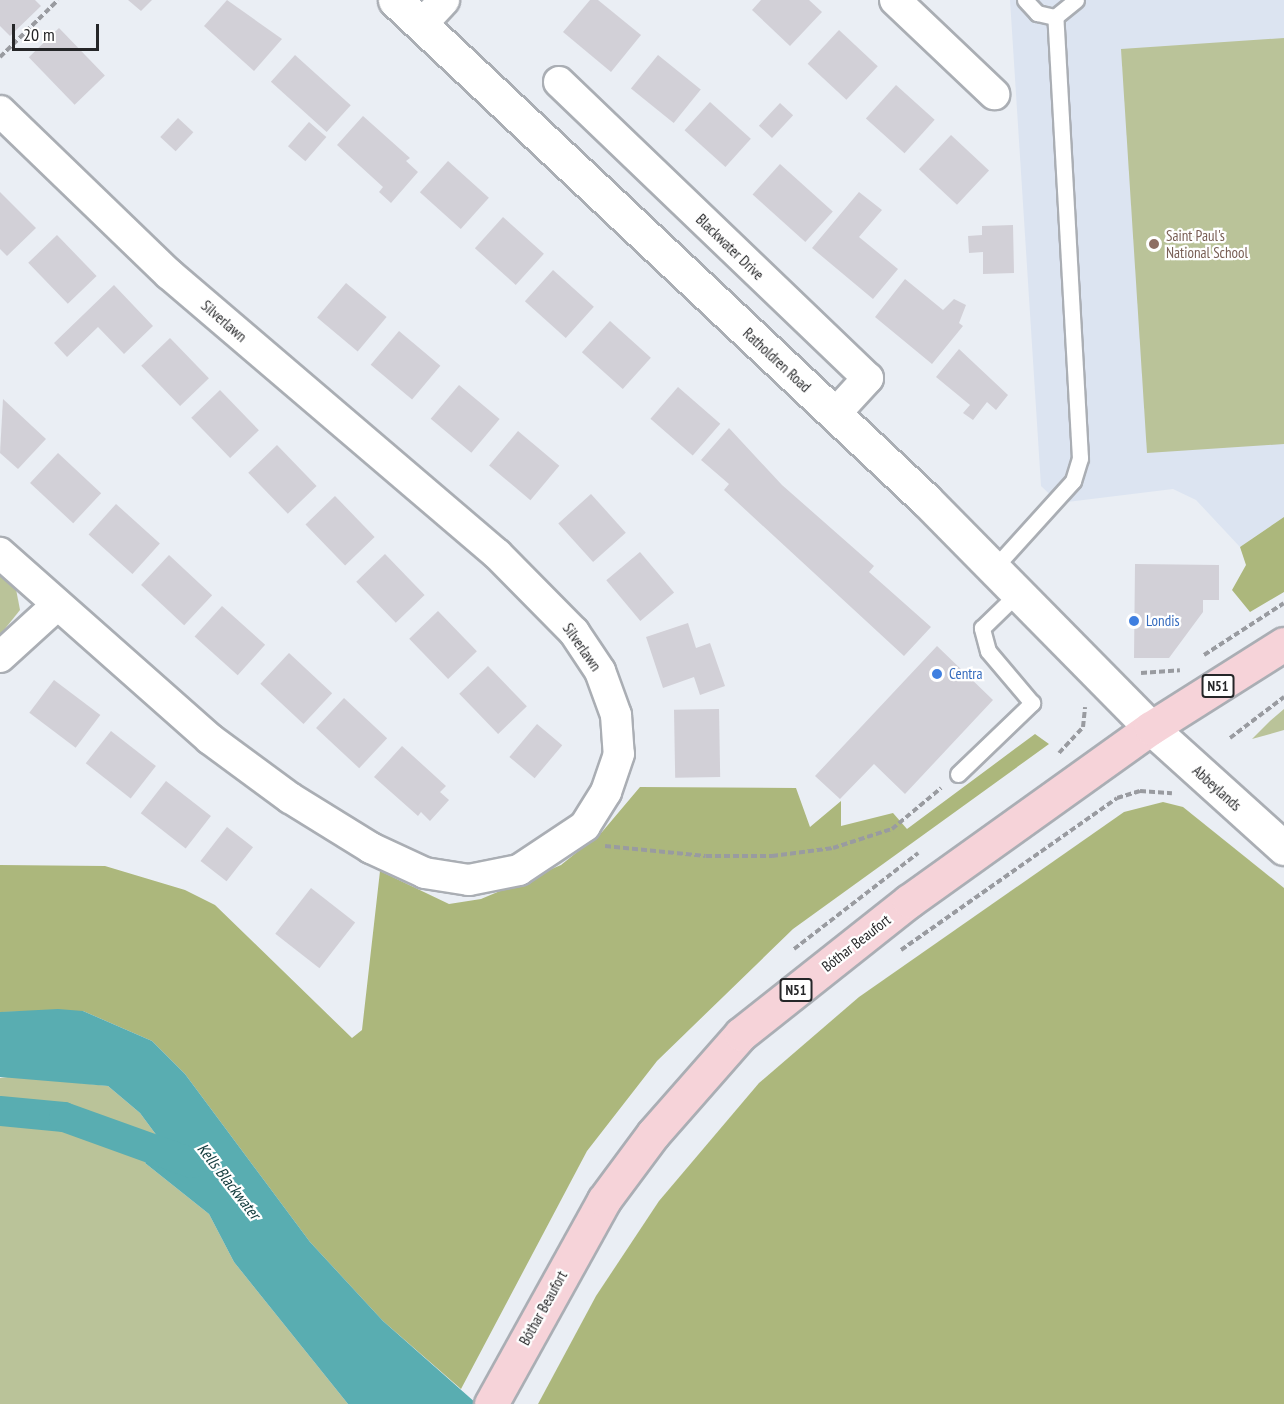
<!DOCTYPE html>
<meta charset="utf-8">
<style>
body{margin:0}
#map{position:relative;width:1284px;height:1404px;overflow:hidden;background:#eaeef4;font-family:"PT Sans Narrow",sans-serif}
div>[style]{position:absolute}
.built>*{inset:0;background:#dce4f1}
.green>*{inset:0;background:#bac399}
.forest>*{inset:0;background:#acb77c}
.water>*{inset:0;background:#59adb1}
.canal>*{height:30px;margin:-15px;padding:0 15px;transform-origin:15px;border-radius:15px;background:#59adb1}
.building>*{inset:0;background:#d2d0d7;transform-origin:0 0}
.path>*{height:4px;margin-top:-2px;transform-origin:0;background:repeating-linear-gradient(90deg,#999ba0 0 6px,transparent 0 9px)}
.roads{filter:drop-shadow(2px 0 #aaaeb4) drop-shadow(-2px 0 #aaaeb4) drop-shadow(0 2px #aaaeb4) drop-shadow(0 -2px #aaaeb4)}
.service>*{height:15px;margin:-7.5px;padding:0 7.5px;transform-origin:7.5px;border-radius:7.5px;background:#fff}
.minor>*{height:30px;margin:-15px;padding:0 15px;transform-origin:15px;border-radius:15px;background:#fff}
.tertiary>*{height:33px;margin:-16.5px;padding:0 16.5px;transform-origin:16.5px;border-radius:16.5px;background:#fff}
.primary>*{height:33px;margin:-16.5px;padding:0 16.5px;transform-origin:16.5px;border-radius:16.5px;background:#f6d3d9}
.dots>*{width:16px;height:16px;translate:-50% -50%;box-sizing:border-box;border:3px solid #fff;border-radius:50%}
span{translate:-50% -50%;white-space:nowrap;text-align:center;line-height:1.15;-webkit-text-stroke:4.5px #fff;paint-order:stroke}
.shield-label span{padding:2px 4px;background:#fff;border:2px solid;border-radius:4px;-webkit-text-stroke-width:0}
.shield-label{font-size:14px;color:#252628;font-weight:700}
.education-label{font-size:15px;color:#785e54}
.left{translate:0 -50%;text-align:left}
.street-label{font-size:15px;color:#252628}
.shop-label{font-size:15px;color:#366cbe}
.water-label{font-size:16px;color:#0f383a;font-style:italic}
.scale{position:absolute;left:12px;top:24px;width:87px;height:27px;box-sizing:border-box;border:3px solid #252628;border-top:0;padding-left:8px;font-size:18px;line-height:21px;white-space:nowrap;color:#252628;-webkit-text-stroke:4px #fff;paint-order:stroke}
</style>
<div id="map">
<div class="built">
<div style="clip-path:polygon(1010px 0,1284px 0,1284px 517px,1240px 547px,1196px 500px,1173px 489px,1059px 503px,1041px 486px)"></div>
</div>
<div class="green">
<div style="clip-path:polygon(1284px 38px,1284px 444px,1147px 453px,1121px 49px)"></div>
<div style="clip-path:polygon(0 566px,16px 589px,20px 610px,0 635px)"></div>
<div style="clip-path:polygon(1284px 709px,1284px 730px,1252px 739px,1270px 721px)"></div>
<div style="clip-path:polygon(16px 1076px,108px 1086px,140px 1113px,160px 1140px,145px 1163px,209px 1214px,234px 1262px,348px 1404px,0 1404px,0 1078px)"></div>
</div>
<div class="forest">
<div style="clip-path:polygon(1284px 517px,1284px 592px,1250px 612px,1232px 590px,1246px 565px,1240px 547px)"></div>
<div style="clip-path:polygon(1035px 734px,1049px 744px,793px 929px,657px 1061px,587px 1151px,461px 1389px,383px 1321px,310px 1242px,185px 1074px,152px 1041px,83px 1011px,0 1012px,0 865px,105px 866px,185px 890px,215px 905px,352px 1038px,362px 1030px,380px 871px,449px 904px,481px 899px,561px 865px,602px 832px,640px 787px,796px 788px,810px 827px,841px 801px,841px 826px,893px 813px,907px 829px)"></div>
<div style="clip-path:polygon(1163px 802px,1183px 807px,1284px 888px,1284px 1404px,538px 1404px,596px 1296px,659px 1201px,759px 1083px,859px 997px,1124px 812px)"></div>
</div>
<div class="water">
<div style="clip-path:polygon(58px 1009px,83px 1011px,152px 1041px,185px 1074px,310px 1242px,383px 1321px,477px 1404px,348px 1404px,234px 1262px,209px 1214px,145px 1163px,160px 1140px,140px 1113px,108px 1086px,0 1077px,0 1012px)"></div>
</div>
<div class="canal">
<div style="left:0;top:1111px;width:64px;rotate:5.4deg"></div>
<div style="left:64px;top:1117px;width:136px;rotate:19.8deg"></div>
</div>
<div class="building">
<div style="clip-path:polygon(0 0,35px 0,41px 6px,10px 36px,0 26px)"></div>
<div style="clip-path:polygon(128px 0,152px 0,141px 11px)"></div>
<div style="clip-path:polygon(227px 0,282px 39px,254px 71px,204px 26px)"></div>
<div style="clip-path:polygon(590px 0,598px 0,641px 35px,611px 72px,563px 32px)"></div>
<div style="clip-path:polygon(761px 0,809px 0,822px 12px,790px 46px,752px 10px)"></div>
<div style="left:59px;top:28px;width:66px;height:42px;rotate:46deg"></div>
<div style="left:839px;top:30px;width:53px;height:46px;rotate:43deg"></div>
<div style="left:295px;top:55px;width:75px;height:36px;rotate:42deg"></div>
<div style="left:658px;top:55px;width:55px;height:43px;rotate:39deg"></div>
<div style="left:896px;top:85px;width:52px;height:45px;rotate:42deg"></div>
<div style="left:710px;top:102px;width:55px;height:38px;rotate:42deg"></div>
<div style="left:780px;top:103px;width:18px;height:31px;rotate:43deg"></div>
<div style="clip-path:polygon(363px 116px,410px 158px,406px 161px,418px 172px,391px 203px,379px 192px,383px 187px,337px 145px)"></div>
<div style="left:178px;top:118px;width:21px;height:26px;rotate:43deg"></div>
<div style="left:309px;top:122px;width:23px;height:32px;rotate:41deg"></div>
<div style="left:951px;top:135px;width:52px;height:47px;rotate:43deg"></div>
<div style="left:448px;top:161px;width:55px;height:42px;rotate:42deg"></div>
<div style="left:780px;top:164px;width:71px;height:41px;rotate:42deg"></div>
<div style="clip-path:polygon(0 192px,36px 228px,7px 256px,0 249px)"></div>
<div style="clip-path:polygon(859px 192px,882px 210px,859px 237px,898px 269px,873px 299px,812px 248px)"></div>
<div style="left:503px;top:217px;width:55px;height:42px;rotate:42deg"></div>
<div style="clip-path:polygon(1013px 225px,1014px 273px,983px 274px,983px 252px,969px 253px,968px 236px,982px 235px,982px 226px)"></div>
<div style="left:57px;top:235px;width:57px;height:40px;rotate:46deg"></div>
<div style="left:553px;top:270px;width:55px;height:42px;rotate:42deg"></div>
<div style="clip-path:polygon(905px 279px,943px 310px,954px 299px,966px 305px,959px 323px,963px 326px,932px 364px,875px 317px)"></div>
<div style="left:346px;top:283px;width:53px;height:45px;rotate:40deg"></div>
<div style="clip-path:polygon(114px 285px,153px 326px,124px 354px,98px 327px,67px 357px,54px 343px)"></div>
<div style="left:610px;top:321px;width:55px;height:42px;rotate:42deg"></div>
<div style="left:399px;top:331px;width:54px;height:44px;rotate:40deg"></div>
<div style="left:170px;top:338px;width:56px;height:40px;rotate:46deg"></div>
<div style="clip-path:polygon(959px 349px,1008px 395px,996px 410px,987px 402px,973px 420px,963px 413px,970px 405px,936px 377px)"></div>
<div style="left:459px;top:385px;width:53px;height:44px;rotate:40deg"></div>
<div style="left:678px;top:387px;width:56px;height:42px;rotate:41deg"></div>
<div style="left:220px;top:390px;width:56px;height:40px;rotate:46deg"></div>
<div style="clip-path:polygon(3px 399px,46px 439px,18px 469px,0 453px)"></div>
<div style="clip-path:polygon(729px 428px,782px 485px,874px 566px,869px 572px,931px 627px,904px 656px,724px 490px,729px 484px,701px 460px)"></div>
<div style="left:518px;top:431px;width:54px;height:45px;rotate:40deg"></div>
<div style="left:277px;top:445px;width:57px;height:40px;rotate:46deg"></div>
<div style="left:58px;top:453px;width:59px;height:41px;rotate:43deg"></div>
<div style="left:591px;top:494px;width:52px;height:44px;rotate:48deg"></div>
<div style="left:335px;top:496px;width:57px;height:41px;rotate:46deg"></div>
<div style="left:116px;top:504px;width:59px;height:41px;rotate:42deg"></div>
<div style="left:640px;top:552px;width:53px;height:44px;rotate:50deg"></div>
<div style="left:385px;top:554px;width:57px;height:40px;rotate:46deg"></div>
<div style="left:169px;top:555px;width:59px;height:41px;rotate:43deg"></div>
<div style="clip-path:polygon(1135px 564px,1219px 565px,1219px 600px,1203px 600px,1203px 612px,1169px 658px,1134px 658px)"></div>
<div style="left:222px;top:606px;width:58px;height:41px;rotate:42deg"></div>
<div style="left:438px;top:611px;width:56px;height:40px;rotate:46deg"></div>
<div style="clip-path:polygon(688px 623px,696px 648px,710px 643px,725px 686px,700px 695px,694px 677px,663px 688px,646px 637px)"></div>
<div style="clip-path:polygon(937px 646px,993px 700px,905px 794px,874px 764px,840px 799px,815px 776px)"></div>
<div style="left:289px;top:653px;width:59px;height:42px;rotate:43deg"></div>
<div style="left:488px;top:666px;width:56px;height:40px;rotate:46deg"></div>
<div style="left:54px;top:680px;width:58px;height:41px;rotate:37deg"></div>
<div style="left:344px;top:698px;width:59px;height:41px;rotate:43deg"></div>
<div style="left:719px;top:709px;width:68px;height:45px;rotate:89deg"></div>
<div style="left:537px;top:724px;width:33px;height:43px;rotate:40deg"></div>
<div style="left:111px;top:731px;width:57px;height:41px;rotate:38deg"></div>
<div style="clip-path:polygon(402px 746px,446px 786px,440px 792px,449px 800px,430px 821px,421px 812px,418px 816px,374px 777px)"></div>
<div style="left:166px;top:781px;width:57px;height:41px;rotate:38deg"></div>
<div style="left:227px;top:827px;width:33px;height:43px;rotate:38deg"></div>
<div style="left:311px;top:888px;width:56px;height:58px;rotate:38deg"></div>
</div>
<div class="path">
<div style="left:0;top:57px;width:81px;rotate:-44.5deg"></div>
<div style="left:1204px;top:655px;width:95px;rotate:-33deg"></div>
<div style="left:1141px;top:673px;width:39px;rotate:-4deg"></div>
<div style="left:1230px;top:738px;width:68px;rotate:-37.2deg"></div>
<div style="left:1059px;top:753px;width:35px;rotate:-47deg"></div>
<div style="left:1083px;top:727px;width:20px;rotate:-84deg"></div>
<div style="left:605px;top:846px;width:101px;rotate:5.7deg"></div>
<div style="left:706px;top:856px;width:66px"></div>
<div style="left:772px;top:856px;width:62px;rotate:-7.5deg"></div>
<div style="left:833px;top:848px;width:62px;rotate:-17.9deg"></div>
<div style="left:892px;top:829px;width:64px;rotate:-39.9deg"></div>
<div style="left:794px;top:949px;width:157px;rotate:-37.7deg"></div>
<div style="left:901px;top:950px;width:264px;rotate:-35.1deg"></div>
<div style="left:1117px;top:798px;width:24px;rotate:-17deg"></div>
<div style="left:1140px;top:791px;width:32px;rotate:4deg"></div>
</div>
<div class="roads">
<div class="service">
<div style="left:1025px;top:0;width:18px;rotate:47deg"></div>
<div style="left:1037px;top:13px;width:18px;rotate:13deg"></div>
<div style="left:1055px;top:17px;width:27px;rotate:-39deg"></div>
<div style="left:995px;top:567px;width:116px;rotate:-47.8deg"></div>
<div style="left:1073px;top:481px;width:24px;rotate:-73deg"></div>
<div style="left:1080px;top:458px;width:442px;rotate:-93.2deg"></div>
<div style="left:958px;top:774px;width:103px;rotate:-43.8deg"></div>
<div style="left:1032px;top:703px;width:68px;rotate:-130.2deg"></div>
<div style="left:988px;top:651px;width:24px;rotate:-105deg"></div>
<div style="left:982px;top:628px;width:53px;rotate:-44.2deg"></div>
</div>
<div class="minor">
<div style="left:895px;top:0;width:137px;rotate:43.5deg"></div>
<div style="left:421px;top:25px;width:34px;rotate:-47deg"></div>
<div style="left:559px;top:82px;width:428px;rotate:43.8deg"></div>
<div style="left:868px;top:378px;width:49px;rotate:132.5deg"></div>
<div style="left:0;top:111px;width:235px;rotate:44deg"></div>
<div style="left:169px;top:274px;width:431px;rotate:40.5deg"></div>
<div style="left:497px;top:554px;width:110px;rotate:45.4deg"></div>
<div style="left:574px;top:632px;width:47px;rotate:56.3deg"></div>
<div style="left:600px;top:671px;width:47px;rotate:70deg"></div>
<div style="left:616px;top:715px;width:39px;rotate:86deg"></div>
<div style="left:619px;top:754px;width:40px;rotate:108.9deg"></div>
<div style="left:606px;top:792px;width:40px;rotate:122deg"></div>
<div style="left:585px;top:826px;width:79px;rotate:146.3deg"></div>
<div style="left:519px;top:870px;width:51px;rotate:168.7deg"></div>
<div style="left:469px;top:880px;width:45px;rotate:-171deg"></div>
<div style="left:425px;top:873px;width:60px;rotate:-155.2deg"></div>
<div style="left:371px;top:848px;width:95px;rotate:-148.3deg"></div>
<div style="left:290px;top:798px;width:99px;rotate:-143.6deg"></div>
<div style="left:210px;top:739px;width:281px;rotate:-138.5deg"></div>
<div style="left:0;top:657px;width:77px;rotate:-42.4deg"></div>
</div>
<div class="tertiary">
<div style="left:395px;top:0;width:729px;rotate:43.28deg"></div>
<div style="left:926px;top:500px;width:320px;rotate:45.4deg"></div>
<div style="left:1151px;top:728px;width:179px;rotate:42.1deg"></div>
</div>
<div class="primary">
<div style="left:491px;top:1404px;width:233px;rotate:-61deg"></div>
<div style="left:604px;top:1200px;width:82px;rotate:-53.4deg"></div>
<div style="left:653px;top:1134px;width:133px;rotate:-48.7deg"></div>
<div style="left:741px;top:1034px;width:214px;rotate:-38.4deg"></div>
<div style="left:909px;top:901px;width:297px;rotate:-35.6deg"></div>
<div style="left:1151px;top:728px;width:157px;rotate:-32.3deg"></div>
</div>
</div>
<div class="dots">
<div style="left:1154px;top:244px;background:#8d6e63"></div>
<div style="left:1134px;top:621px;background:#3f7fe0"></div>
<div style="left:937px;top:674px;background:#3f7fe0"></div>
</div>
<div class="shield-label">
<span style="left:1218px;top:686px">N51</span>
<span style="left:796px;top:990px">N51</span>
</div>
<div class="education-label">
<span class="left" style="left:1166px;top:244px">Saint Paul's<br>National School</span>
</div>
<div class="street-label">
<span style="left:730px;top:247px;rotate:44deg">Blackwater Drive</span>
<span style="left:224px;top:321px;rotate:41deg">Silverlawn</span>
<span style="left:777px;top:360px;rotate:43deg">Ratholdren Road</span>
<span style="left:582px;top:647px;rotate:55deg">Silverlawn</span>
<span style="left:1217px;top:788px;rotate:42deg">Abbeylands</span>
<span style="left:856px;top:943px;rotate:-38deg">Bóthar Beaufort</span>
<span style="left:543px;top:1308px;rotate:-61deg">Bóthar Beaufort</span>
</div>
<div class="shop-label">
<span class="left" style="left:1146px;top:621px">Londis</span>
<span class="left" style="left:949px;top:674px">Centra</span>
</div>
<div class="water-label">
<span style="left:229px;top:1181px;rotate:52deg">Kells Blackwater</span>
</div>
<div class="scale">20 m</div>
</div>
